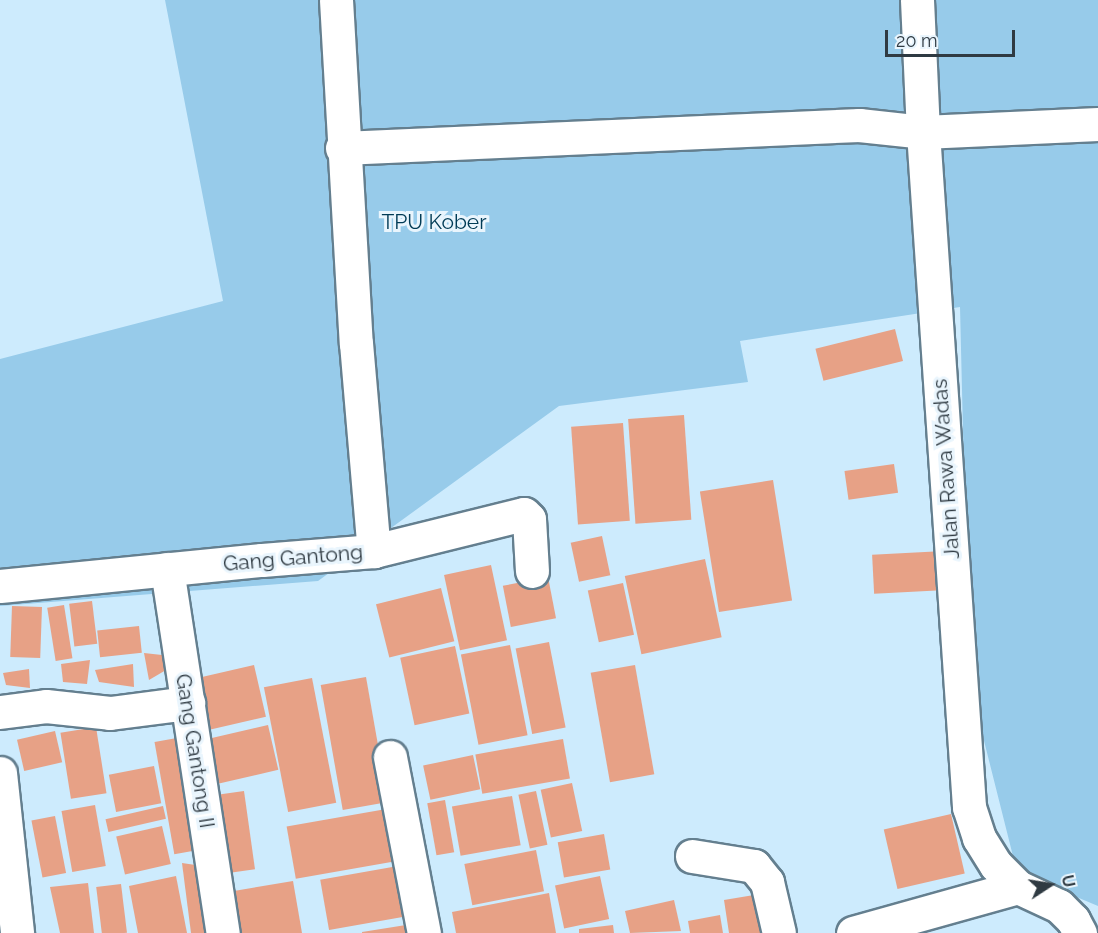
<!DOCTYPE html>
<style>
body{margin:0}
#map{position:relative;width:1098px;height:933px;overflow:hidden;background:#cdebfd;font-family:Raleway,sans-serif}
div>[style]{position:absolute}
.green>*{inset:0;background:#97cbea}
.building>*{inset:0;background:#e7a186;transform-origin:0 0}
.roads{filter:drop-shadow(2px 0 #647f8f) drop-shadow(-2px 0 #647f8f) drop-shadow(0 2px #647f8f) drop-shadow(0 -2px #647f8f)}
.minor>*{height:33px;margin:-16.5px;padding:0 16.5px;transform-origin:16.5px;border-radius:16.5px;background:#fff}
span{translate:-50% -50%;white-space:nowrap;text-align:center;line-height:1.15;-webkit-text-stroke:6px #e9f5fd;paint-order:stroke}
.park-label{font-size:21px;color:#003b56}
.street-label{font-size:21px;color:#2f3a42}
.north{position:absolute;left:1020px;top:855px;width:60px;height:60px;-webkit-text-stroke:4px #e9f5fd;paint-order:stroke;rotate:78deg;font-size:16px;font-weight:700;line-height:24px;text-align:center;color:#2f3a42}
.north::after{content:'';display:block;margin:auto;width:21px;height:27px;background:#2f3a42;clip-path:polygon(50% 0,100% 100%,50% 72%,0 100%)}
.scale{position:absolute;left:885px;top:30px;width:130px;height:27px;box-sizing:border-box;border:3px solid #2f3a42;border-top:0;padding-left:8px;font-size:18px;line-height:21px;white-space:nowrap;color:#2f3a42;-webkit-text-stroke:4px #e9f5fd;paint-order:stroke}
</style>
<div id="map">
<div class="green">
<div style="clip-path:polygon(165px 0,1098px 0,1098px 906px,1017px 872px,969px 681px,960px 307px,740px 341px,748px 382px,559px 406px,318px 581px,0 606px,0 359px,223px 301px)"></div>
</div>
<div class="building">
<div style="left:895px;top:329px;width:33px;height:82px;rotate:76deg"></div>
<div style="left:684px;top:415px;width:105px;height:56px;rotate:86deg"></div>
<div style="left:623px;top:423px;width:98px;height:52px;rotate:86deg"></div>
<div style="left:894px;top:464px;width:29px;height:50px;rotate:82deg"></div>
<div style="left:773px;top:480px;width:122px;height:74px;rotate:81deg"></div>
<div style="left:602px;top:536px;width:40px;height:32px;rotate:78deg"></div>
<div style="left:944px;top:551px;width:39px;height:72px;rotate:87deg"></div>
<div style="left:705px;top:559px;width:80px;height:82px;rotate:78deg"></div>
<div style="left:491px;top:565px;width:77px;height:48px;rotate:78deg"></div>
<div style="left:548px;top:577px;width:42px;height:46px;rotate:79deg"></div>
<div style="left:623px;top:583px;width:53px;height:36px;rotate:78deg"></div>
<div style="left:441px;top:588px;width:55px;height:67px;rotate:76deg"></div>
<div style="left:92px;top:601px;width:43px;height:23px;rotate:83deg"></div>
<div style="left:64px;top:605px;width:54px;height:17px;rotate:81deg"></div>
<div style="left:12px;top:606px;width:30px;height:51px;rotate:2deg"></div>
<div style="left:139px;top:626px;width:27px;height:42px;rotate:84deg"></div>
<div style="left:549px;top:642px;width:87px;height:34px;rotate:79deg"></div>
<div style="left:510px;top:645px;width:92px;height:50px;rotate:79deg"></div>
<div style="left:455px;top:646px;width:69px;height:56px;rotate:78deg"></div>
<div style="clip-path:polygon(144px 653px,162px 655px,166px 670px,149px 680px)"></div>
<div style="clip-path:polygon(90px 660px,87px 684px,63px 682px,61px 664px)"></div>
<div style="clip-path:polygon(133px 664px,134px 687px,99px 682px,95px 670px)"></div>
<div style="left:254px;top:665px;width:53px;height:69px;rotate:77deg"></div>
<div style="left:635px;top:665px;width:111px;height:45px;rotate:80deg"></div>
<div style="clip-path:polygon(29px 669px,30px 688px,6px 685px,3px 673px)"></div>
<div style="left:366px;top:677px;width:127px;height:46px;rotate:80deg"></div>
<div style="left:312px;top:678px;width:127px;height:49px;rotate:79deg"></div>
<div style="left:268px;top:725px;width:46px;height:72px;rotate:77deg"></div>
<div style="left:96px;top:727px;width:67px;height:36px;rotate:81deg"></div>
<div style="left:55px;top:731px;width:32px;height:39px;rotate:77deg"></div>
<div style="left:188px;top:736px;width:114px;height:34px;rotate:80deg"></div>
<div style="left:563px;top:739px;width:40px;height:89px;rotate:80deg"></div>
<div style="left:473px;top:755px;width:35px;height:51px;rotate:78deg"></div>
<div style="left:154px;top:766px;width:38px;height:46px;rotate:79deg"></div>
<div style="left:572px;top:783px;width:49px;height:32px;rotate:78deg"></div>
<div style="left:244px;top:791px;width:79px;height:34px;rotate:82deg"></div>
<div style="left:536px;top:791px;width:55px;height:18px;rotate:78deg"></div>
<div style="left:512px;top:796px;width:50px;height:61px;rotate:80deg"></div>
<div style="left:445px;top:800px;width:53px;height:18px;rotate:80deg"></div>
<div style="left:95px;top:805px;width:62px;height:34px;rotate:80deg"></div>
<div style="left:163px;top:806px;width:13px;height:59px;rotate:77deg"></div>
<div style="left:392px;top:808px;width:53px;height:107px;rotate:80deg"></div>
<div style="left:951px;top:814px;width:61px;height:69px;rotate:77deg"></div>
<div style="left:55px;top:816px;width:58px;height:24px;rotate:79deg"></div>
<div style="left:162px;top:826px;width:39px;height:47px;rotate:77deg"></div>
<div style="left:604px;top:834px;width:36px;height:47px;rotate:80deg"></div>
<div style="left:536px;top:850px;width:42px;height:73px;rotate:79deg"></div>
<div style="clip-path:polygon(182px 863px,209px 867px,215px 933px,191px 933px)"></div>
<div style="left:398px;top:866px;width:51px;height:79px;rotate:80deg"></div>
<div style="clip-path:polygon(176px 876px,187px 933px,138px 933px,129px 886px)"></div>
<div style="left:600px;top:876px;width:44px;height:46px;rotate:78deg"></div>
<div style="clip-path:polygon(293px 881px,302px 933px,228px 933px,222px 893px)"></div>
<div style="clip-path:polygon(88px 883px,94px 933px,60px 933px,50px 887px)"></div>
<div style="left:121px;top:884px;width:49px;height:25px;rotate:83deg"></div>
<div style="clip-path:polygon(549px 893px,556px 933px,456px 933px,452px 912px)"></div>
<div style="clip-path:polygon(760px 894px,767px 933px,729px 933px,724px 900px)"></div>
<div style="clip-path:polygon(674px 900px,681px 931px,630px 933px,625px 911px)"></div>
<div style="clip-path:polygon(720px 915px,723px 933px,690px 933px,688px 921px)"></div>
<div style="clip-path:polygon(406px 925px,407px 933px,362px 933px,362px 932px)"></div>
<div style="clip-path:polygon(613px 925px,614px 933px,579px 933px,579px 929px)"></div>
</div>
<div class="roads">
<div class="minor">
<div style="left:336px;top:0;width:344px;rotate:86.7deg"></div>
<div style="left:356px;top:343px;width:209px;rotate:85.1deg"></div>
<div style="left:917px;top:0;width:132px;rotate:87.4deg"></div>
<div style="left:923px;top:132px;width:677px;rotate:86.1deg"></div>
<div style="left:969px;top:807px;width:33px;rotate:72deg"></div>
<div style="left:979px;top:838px;width:32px;rotate:58deg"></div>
<div style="left:996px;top:865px;width:31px;rotate:45deg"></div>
<div style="left:1018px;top:887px;width:45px;rotate:24.9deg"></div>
<div style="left:1059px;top:906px;width:20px;rotate:45deg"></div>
<div style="left:1073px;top:920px;width:15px;rotate:62deg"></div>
<div style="left:342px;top:148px;width:518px;rotate:-2.55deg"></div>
<div style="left:859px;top:125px;width:64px;rotate:6.2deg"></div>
<div style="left:923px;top:132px;width:175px;rotate:-2.6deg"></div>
<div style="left:167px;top:569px;width:368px;rotate:81.3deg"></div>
<div style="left:0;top:586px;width:263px;rotate:-5.7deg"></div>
<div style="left:262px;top:560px;width:112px;rotate:-4.6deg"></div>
<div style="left:374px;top:551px;width:154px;rotate:-13.9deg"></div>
<div style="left:524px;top:514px;width:7px;rotate:45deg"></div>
<div style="left:529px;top:519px;width:52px;rotate:86.7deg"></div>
<div style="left:0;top:712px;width:46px;rotate:-7.4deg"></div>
<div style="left:46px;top:706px;width:64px;rotate:6.2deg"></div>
<div style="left:110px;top:713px;width:79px;rotate:-7.3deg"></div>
<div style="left:390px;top:757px;width:179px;rotate:79.1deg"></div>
<div style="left:0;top:773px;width:161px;rotate:83.9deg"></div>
<div style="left:692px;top:856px;width:63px;rotate:9.2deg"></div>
<div style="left:754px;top:866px;width:21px;rotate:51deg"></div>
<div style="left:767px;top:882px;width:52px;rotate:76.8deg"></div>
<div style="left:853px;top:933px;width:171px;rotate:-15.6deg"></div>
</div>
</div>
<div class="park-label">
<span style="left:434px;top:222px">TPU Kober</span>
</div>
<div class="street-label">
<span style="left:946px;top:469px;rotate:-94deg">Jalan Rawa Wadas</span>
<span style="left:293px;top:558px;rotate:-5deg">Gang Gantong</span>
<span style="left:195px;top:751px;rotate:81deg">Gang Gantong II</span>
</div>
<div class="north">U</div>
<div class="scale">20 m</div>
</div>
